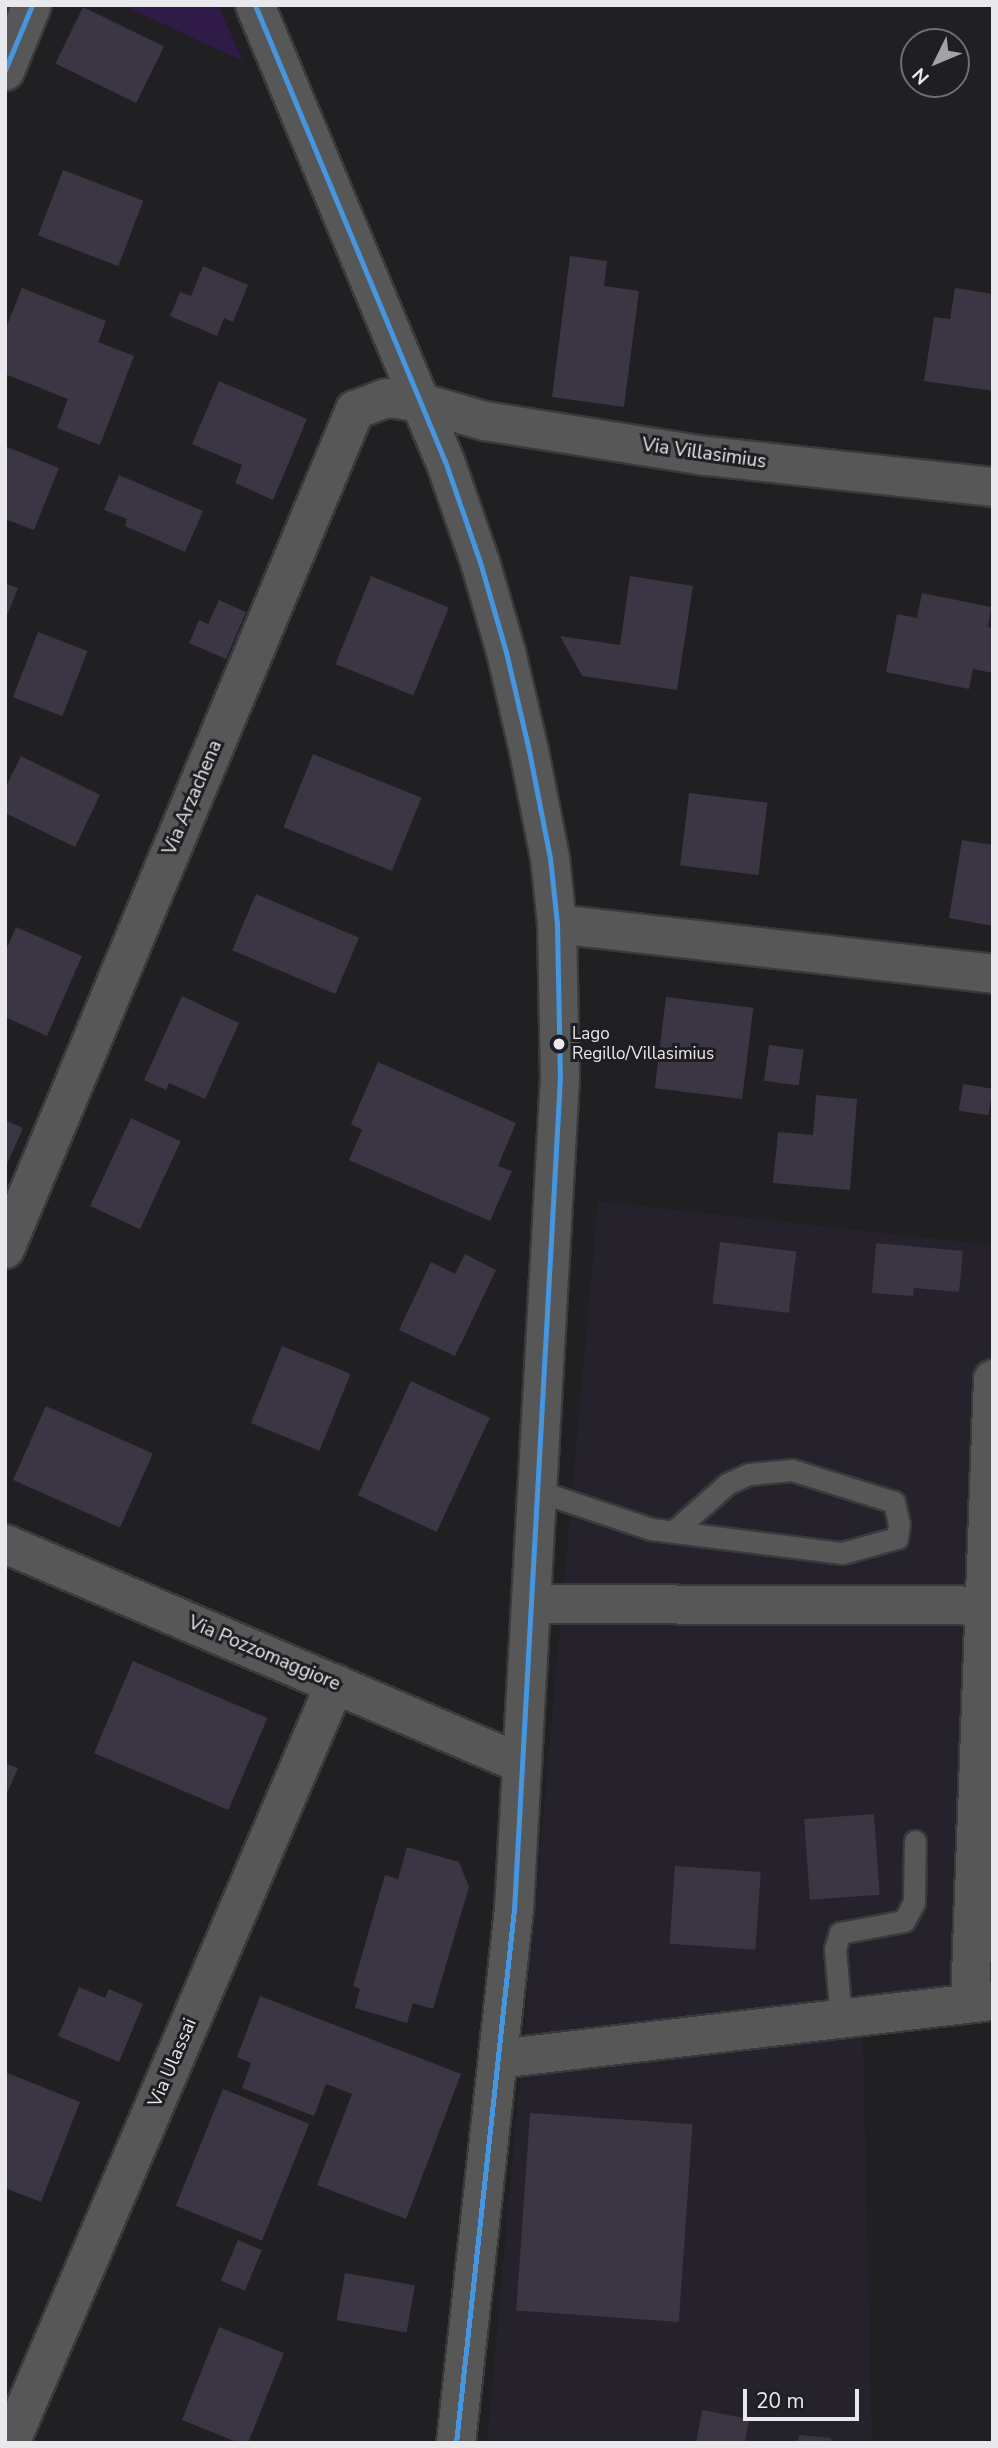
<!DOCTYPE html>
<style>
body{margin:0}
#map{position:relative;width:998px;height:2448px;overflow:hidden;background:#201f21;font-family:"Nunito Sans",sans-serif}
div>[style]{position:absolute}
.built>*{inset:0;background:#25222b}
.green>*{inset:0;background:#301a48}
.building>*{inset:0;background:#3c3544;transform-origin:0 0}
.roads{filter:drop-shadow(2px 0 #3a393c) drop-shadow(-2px 0 #3a393c) drop-shadow(0 2px #3a393c) drop-shadow(0 -2px #3a393c)}
.service>*{height:21px;margin:-10.5px;padding:0 10.5px;transform-origin:10.5px;border-radius:10.5px;background:#575758}
.minor>*{height:38px;margin:-19px;padding:0 19px;transform-origin:19px;border-radius:19px;background:#575758}
.bus-1>*{height:5px;margin:-2.5px;padding:0 2.5px;transform-origin:2.5px;border-radius:2.5px;background:#4696df}
.dots>*{width:19px;height:19px;translate:-50% -50%;box-sizing:border-box;border:4px solid #1f1e22;border-radius:50%}
span{translate:-50% -50%;white-space:nowrap;text-align:center;line-height:1.15;-webkit-text-stroke:6px #1f1e22;paint-order:stroke}
.bus-label{font-size:17px;color:#e9e8ec}
.left{translate:0 -50%;text-align:left}
.street-label{font-size:19px;color:#e9e8ec}
.frame{position:absolute;inset:0;border:7px solid #e9e8ec;pointer-events:none}
.north{position:absolute;left:900px;top:28px;width:70px;height:70px;box-sizing:border-box;background:#1f1e22;border:2px solid #706f73;border-radius:50%;rotate:227deg;font-size:19px;font-weight:700;line-height:28px;text-align:center;color:#e9e8ec}
.north::after{content:'';display:block;margin:auto;width:24px;height:32px;background:#a3a2a5;clip-path:polygon(50% 0,100% 100%,50% 72%,0 100%)}
.scale{position:absolute;left:743px;top:2389px;width:116px;height:32px;box-sizing:border-box;border:4px solid #e9e8ec;border-top:0;padding-left:9px;font-size:21px;line-height:24px;white-space:nowrap;color:#e9e8ec;-webkit-text-stroke:5px #1f1e22;paint-order:stroke}
</style>
<div id="map">
<div class="built">
<div style="clip-path:polygon(598px 1201px,993px 1245px,993px 2021px,863px 2037px,872px 2443px,487px 2443px)"></div>
</div>
<div class="green">
<div style="clip-path:polygon(122px 5px,218px 5px,243px 61px)"></div>
</div>
<div class="building">
<div style="left:83px;top:7px;width:90px;height:63px;rotate:26deg"></div>
<div style="left:63px;top:170px;width:86px;height:70px;rotate:21deg"></div>
<div style="clip-path:polygon(570px 256px,607px 261px,604px 286px,639px 291px,624px 407px,552px 397px)"></div>
<div style="clip-path:polygon(203px 266px,248px 285px,233px 322px,224px 318px,217px 336px,170px 316px,180px 292px,191px 296px)"></div>
<div style="clip-path:polygon(22px 288px,106px 321px,98px 342px,134px 356px,100px 445px,57px 428px,68px 399px,5px 374px,5px 330px)"></div>
<div style="clip-path:polygon(955px 288px,993px 294px,993px 391px,924px 381px,934px 317px,950px 319px)"></div>
<div style="clip-path:polygon(219px 381px,307px 419px,273px 500px,235px 483px,242px 465px,192px 444px)"></div>
<div style="clip-path:polygon(5px 446px,59px 468px,34px 530px,5px 519px)"></div>
<div style="clip-path:polygon(119px 475px,203px 511px,185px 552px,125px 526px,127px 519px,104px 510px)"></div>
<div style="left:371px;top:576px;width:84px;height:95px;rotate:22deg"></div>
<div style="clip-path:polygon(630px 576px,693px 586px,677px 690px,582px 676px,560px 636px,620px 645px)"></div>
<div style="clip-path:polygon(5px 583px,18px 588px,5px 620px)"></div>
<div style="clip-path:polygon(922px 593px,991px 607px,988px 627px,993px 628px,993px 673px,973px 669px,969px 689px,886px 672px,897px 614px,917px 618px)"></div>
<div style="clip-path:polygon(219px 600px,246px 612px,226px 659px,189px 643px,199px 620px,208px 624px)"></div>
<div style="left:38px;top:632px;width:53px;height:70px;rotate:21deg"></div>
<div style="left:313px;top:754px;width:117px;height:79px;rotate:22deg"></div>
<div style="clip-path:polygon(21px 756px,100px 795px,75px 847px,5px 813px,5px 788px)"></div>
<div style="left:689px;top:793px;width:79px;height:73px;rotate:7deg"></div>
<div style="clip-path:polygon(962px 840px,993px 845px,993px 926px,949px 918px)"></div>
<div style="left:256px;top:894px;width:112px;height:61px;rotate:23deg"></div>
<div style="clip-path:polygon(16px 927px,82px 956px,47px 1036px,5px 1017px,5px 952px)"></div>
<div style="clip-path:polygon(182px 996px,239px 1023px,205px 1099px,169px 1083px,166px 1090px,144px 1080px)"></div>
<div style="left:666px;top:997px;width:88px;height:92px;rotate:7deg"></div>
<div style="left:769px;top:1045px;width:35px;height:36px;rotate:8deg"></div>
<div style="clip-path:polygon(378px 1062px,516px 1123px,498px 1166px,512px 1171px,490px 1221px,349px 1160px,362px 1130px,351px 1124px)"></div>
<div style="left:963px;top:1084px;width:30px;height:27px;rotate:9deg"></div>
<div style="clip-path:polygon(816px 1095px,857px 1099px,850px 1190px,773px 1183px,778px 1132px,813px 1135px)"></div>
<div style="left:131px;top:1118px;width:55px;height:97px;rotate:25deg"></div>
<div style="clip-path:polygon(5px 1120px,23px 1128px,5px 1169px)"></div>
<div style="left:720px;top:1242px;width:77px;height:62px;rotate:7deg"></div>
<div style="clip-path:polygon(876px 1243px,963px 1251px,959px 1292px,914px 1288px,913px 1296px,872px 1293px)"></div>
<div style="clip-path:polygon(465px 1254px,496px 1270px,455px 1356px,399px 1330px,431px 1262px,455px 1274px)"></div>
<div style="left:282px;top:1346px;width:74px;height:83px;rotate:22deg"></div>
<div style="left:411px;top:1381px;width:87px;height:126px;rotate:25deg"></div>
<div style="left:46px;top:1406px;width:117px;height:81px;rotate:24deg"></div>
<div style="left:133px;top:1661px;width:146px;height:100px;rotate:23deg"></div>
<div style="clip-path:polygon(5px 1763px,18px 1768px,5px 1798px)"></div>
<div style="left:874px;top:1814px;width:81px;height:70px;rotate:86deg"></div>
<div style="clip-path:polygon(407px 1847px,459px 1862px,469px 1887px,433px 2009px,413px 2003px,407px 2023px,355px 2008px,360px 1989px,353px 1986px,385px 1875px,398px 1879px)"></div>
<div style="left:675px;top:1866px;width:86px;height:78px;rotate:4deg"></div>
<div style="clip-path:polygon(79px 1987px,105px 1998px,109px 1989px,143px 2004px,119px 2062px,58px 2036px)"></div>
<div style="clip-path:polygon(260px 1996px,461px 2074px,406px 2219px,317px 2185px,352px 2094px,326px 2084px,314px 2116px,242px 2088px,251px 2063px,237px 2057px)"></div>
<div style="clip-path:polygon(5px 2072px,80px 2102px,41px 2202px,5px 2188px)"></div>
<div style="left:223px;top:2089px;width:93px;height:126px;rotate:22deg"></div>
<div style="left:530px;top:2113px;width:163px;height:198px;rotate:4deg"></div>
<div style="left:238px;top:2240px;width:26px;height:44px;rotate:23deg"></div>
<div style="left:345px;top:2273px;width:71px;height:48px;rotate:10deg"></div>
<div style="clip-path:polygon(219px 2327px,284px 2353px,248px 2443px,239px 2443px,182px 2420px)"></div>
<div style="clip-path:polygon(702px 2410px,749px 2419px,745px 2443px,696px 2443px)"></div>
<div style="clip-path:polygon(799px 2435px,831px 2438px,831px 2443px,798px 2443px)"></div>
</div>
<div class="roads">
<div class="service">
<div style="left:538px;top:1491px;width:119px;rotate:18.6deg"></div>
<div style="left:651px;top:1529px;width:193px;rotate:7.2deg"></div>
<div style="left:842px;top:1553px;width:57px;rotate:-15.3deg"></div>
<div style="left:897px;top:1538px;width:14px;rotate:-82deg"></div>
<div style="left:899px;top:1524px;width:23px;rotate:-103deg"></div>
<div style="left:894px;top:1502px;width:107px;rotate:-162.6deg"></div>
<div style="left:792px;top:1470px;width:43px;rotate:174.7deg"></div>
<div style="left:749px;top:1474px;width:24px;rotate:156deg"></div>
<div style="left:727px;top:1484px;width:72px;rotate:138.4deg"></div>
<div style="left:841px;top:2019px;width:70px;rotate:-94.9deg"></div>
<div style="left:835px;top:1949px;width:17px;rotate:-73deg"></div>
<div style="left:840px;top:1933px;width:65px;rotate:-10.6deg"></div>
<div style="left:904px;top:1921px;width:21px;rotate:-62deg"></div>
<div style="left:914px;top:1902px;width:61px;rotate:-89.1deg"></div>
</div>
<div class="minor">
<div style="left:255px;top:5px;width:494px;rotate:67.4deg"></div>
<div style="left:445px;top:461px;width:107px;rotate:70.9deg"></div>
<div style="left:480px;top:562px;width:94px;rotate:73.9deg"></div>
<div style="left:506px;top:652px;width:102px;rotate:76.9deg"></div>
<div style="left:529px;top:751px;width:109px;rotate:78.9deg"></div>
<div style="left:550px;top:858px;width:66px;rotate:83.9deg"></div>
<div style="left:557px;top:924px;width:153px;rotate:88.9deg"></div>
<div style="left:560px;top:1077px;width:833px;rotate:93.16deg"></div>
<div style="left:514px;top:1909px;width:537px;rotate:96.2deg"></div>
<div style="left:5px;top:71px;width:71px;rotate:-67.8deg"></div>
<div style="left:557px;top:924px;width:439px;rotate:6.5deg"></div>
<div style="left:5px;top:1249px;width:909px;rotate:-67.36deg"></div>
<div style="left:355px;top:410px;width:33px;rotate:-21deg"></div>
<div style="left:386px;top:398px;width:33px;rotate:7deg"></div>
<div style="left:419px;top:402px;width:69px;rotate:16.1deg"></div>
<div style="left:485px;top:421px;width:225px;rotate:9deg"></div>
<div style="left:707px;top:456px;width:288px;rotate:6.2deg"></div>
<div style="left:5px;top:1544px;width:562px;rotate:23.05deg"></div>
<div style="left:531px;top:1604px;width:462px;rotate:0.2deg"></div>
<div style="left:970px;top:2003px;width:624px;rotate:-87.89deg"></div>
<div style="left:498px;top:2059px;width:498px;rotate:-6.7deg"></div>
<div style="left:10px;top:2443px;width:826px;rotate:-66.82deg"></div>
</div>
</div>
<div class="bus-1">
<div style="left:255px;top:5px;width:494px;rotate:67.4deg"></div>
<div style="left:445px;top:461px;width:107px;rotate:70.9deg"></div>
<div style="left:480px;top:562px;width:94px;rotate:73.9deg"></div>
<div style="left:506px;top:652px;width:102px;rotate:76.9deg"></div>
<div style="left:529px;top:751px;width:109px;rotate:78.9deg"></div>
<div style="left:550px;top:858px;width:66px;rotate:83.9deg"></div>
<div style="left:557px;top:924px;width:153px;rotate:88.9deg"></div>
<div style="left:560px;top:1077px;width:833px;rotate:93.16deg"></div>
<div style="left:514px;top:1909px;width:537px;rotate:96.2deg"></div>
<div style="left:5px;top:70px;width:70px;rotate:-67.4deg"></div>
</div>
<div class="dots">
<div style="left:559px;top:1044px;background:#e9e8ec"></div>
</div>
<div class="bus-label">
<span class="left" style="left:572px;top:1044px">Lago<br>Regillo/Villasimius</span>
</div>
<div class="street-label">
<span style="left:704px;top:454px;rotate:8deg">Via Villasimius</span>
<span style="left:193px;top:798px;rotate:-67deg">Via Arzachena</span>
<span style="left:264px;top:1654px;rotate:23deg">Via Pozzomaggiore</span>
<span style="left:173px;top:2063px;rotate:-67deg">Via Ulassai</span>
</div>
<div class="frame"></div>
<div class="north">N</div>
<div class="scale">20 m</div>
</div>
